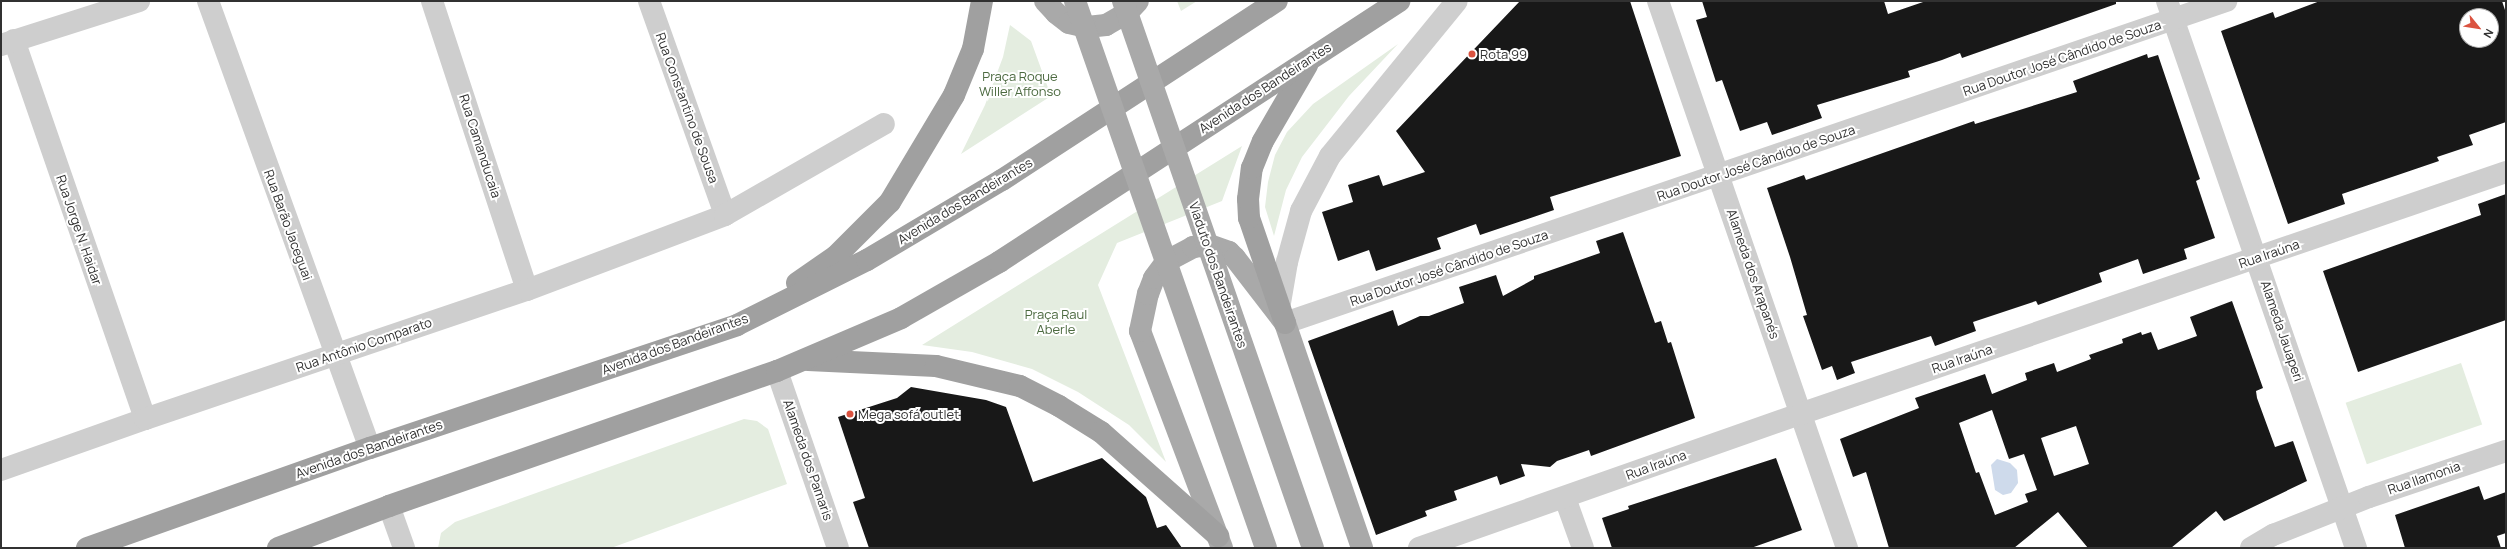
<!DOCTYPE html>
<meta charset="utf-8">
<style>
body{margin:0}
#map{position:relative;width:2507px;height:549px;overflow:hidden;background:#fff;font-family:Manrope,sans-serif}
div>[style]{position:absolute}
.green>*{inset:0;background:#e4ede0;transform-origin:0 0}
.water>*{inset:0;background:#cedaeb}
.building>*{inset:0;background:#181818}
.minor>*{height:22px;margin:-11px;padding:0 11px;transform-origin:11px;border-radius:11px;background:#cecece}
.primary>*{height:22px;margin:-11px;padding:0 11px;transform-origin:11px;border-radius:11px;background:#a9a9a9}
.trunk>*{height:22px;margin:-11px;padding:0 11px;transform-origin:11px;border-radius:11px;background:#a0a0a0}
.primary-bridge>*{height:22px;margin:-11px;padding:0 11px;transform-origin:11px;border-radius:11px;background:#a9a9a9}
.dots>*{width:11px;height:11px;translate:-50% -50%;box-sizing:border-box;border:2px solid #fff;border-radius:50%}
span{translate:-50% -50%;white-space:nowrap;text-align:center;line-height:1.15;-webkit-text-stroke:4px #fff;paint-order:stroke}
.poi-label{font-size:13px;color:#313131}
.left{translate:0 -50%;text-align:left}
.street-label{font-size:13px;color:#313131}
.park-label{font-size:13px;color:#4c6a40}
.frame{position:absolute;inset:0;border:2px solid #313131;pointer-events:none}
.north{position:absolute;left:2459px;top:8px;width:40px;height:40px;box-sizing:border-box;background:#fff;border:1px solid #adadad;border-radius:50%;rotate:120deg;font-size:11px;font-weight:700;line-height:16px;text-align:center;color:#313131}
.north::after{content:'';display:block;margin:auto;width:14px;height:18px;background:#db5340;clip-path:polygon(50% 0,100% 100%,50% 72%,0 100%)}
</style>
<div id="map">
<div class="green">
<div style="clip-path:polygon(1177px 1px,1197px 1px,1181px 11px)"></div>
<div style="clip-path:polygon(1010px 25px,1031px 41px,1051px 96px,961px 154px,985px 105px,1003px 57px)"></div>
<div style="clip-path:polygon(1398px 44px,1349px 96px,1302px 157px,1286px 190px,1274px 236px,1265px 207px,1268px 182px,1275px 155px,1287px 132px,1313px 104px)"></div>
<div style="clip-path:polygon(1242px 146px,1222px 201px,1117px 243px,1098px 285px,1166px 462px,1129px 425px,1078px 392px,1032px 369px,972px 352px,922px 345px)"></div>
<div style="left:2461px;top:363px;width:65px;height:122px;rotate:71deg"></div>
<div style="clip-path:polygon(744px 419px,757px 421px,768px 429px,787px 484px,611px 548px,438px 548px,441px 533px,455px 522px)"></div>
</div>
<div class="water">
<div style="clip-path:polygon(1997px 459px,2010px 463px,2017px 470px,2018px 483px,2011px 493px,2003px 495px,1995px 490px,1991px 465px)"></div>
</div>
<div class="building">
<div style="clip-path:polygon(1520px 1px,1630px 1px,1681px 156px,1550px 197px,1554px 210px,1480px 235px,1476px 224px,1437px 238px,1441px 249px,1376px 271px,1369px 250px,1338px 261px,1322px 212px,1353px 202px,1348px 185px,1379px 175px,1383px 186px,1425px 172px,1396px 131px)"></div>
<div style="clip-path:polygon(1702px 1px,1884px 1px,1888px 14px,1926px 1px,2116px 1px,2116px 4px,1962px 58px,1960px 53px,1942px 60px,1908px 71px,1910px 77px,1817px 105px,1822px 118px,1772px 135px,1767px 122px,1740px 131px,1722px 80px,1716px 82px,1696px 20px,1707px 17px)"></div>
<div style="clip-path:polygon(evenodd,2320px 1px,2502px 1px,2506px 13px,2506px 122px,2469px 135px,2473px 145px,2437px 157px,2439px 161px,2342px 194px,2345px 204px,2288px 224px,2221px 31px,2273px 12px,2275px 18px,2320px 1px,2467px 16px,2491px 16px,2491px 40px,2467px 40px,2467px 16px)"></div>
<div style="clip-path:polygon(2147px 54px,2148px 58px,2158px 55px,2200px 179px,2196px 181px,2215px 238px,2184px 249px,2187px 259px,2143px 274px,2138px 259px,2099px 273px,2102px 282px,2038px 305px,2036px 301px,1973px 322px,1976px 331px,1935px 346px,1931px 336px,1851px 362px,1855px 373px,1837px 380px,1832px 366px,1822px 370px,1803px 316px,1807px 315px,1790px 257px,1767px 188px,1804px 175px,1806px 180px,1974px 121px,1975px 124px,2077px 92px,2073px 81px)"></div>
<div style="clip-path:polygon(2506px 194px,2506px 320px,2358px 372px,2323px 271px,2481px 215px,2478px 204px)"></div>
<div style="clip-path:polygon(1623px 232px,1655px 323px,1661px 321px,1668px 343px,1671px 342px,1695px 418px,1591px 456px,1589px 450px,1557px 461px,1550px 467px,1521px 464px,1525px 476px,1500px 485px,1497px 476px,1454px 491px,1457px 500px,1425px 511px,1427px 516px,1376px 535px,1308px 341px,1393px 310px,1398px 326px,1420px 316px,1429px 316px,1464px 303px,1459px 287px,1496px 275px,1503px 296px,1534px 279px,1534px 276px,1600px 253px,1596px 241px)"></div>
<div style="clip-path:polygon(evenodd,2232px 301px,2263px 388px,2256px 391px,2257px 398px,2275px 447px,2293px 441px,2307px 481px,2224px 521px,2216px 511px,2171px 548px,2088px 548px,2058px 512px,2014px 548px,1889px 548px,1866px 472px,1853px 477px,1840px 439px,1919px 408px,1915px 398px,1985px 374px,1992px 394px,2027px 380px,2025px 373px,2054px 363px,2057px 372px,2091px 359px,2089px 355px,2123px 343px,2122px 339px,2141px 332px,2142px 335px,2151px 332px,2158px 350px,2197px 336px,2190px 317px,2232px 301px,1992px 410px,2009px 459px,2024px 454px,2037px 490px,2025px 494px,2028px 502px,1995px 515px,1979px 472px,1976px 473px,1959px 423px,1992px 410px,2232px 301px,2076px 426px,2089px 464px,2054px 476px,2041px 438px,2076px 426px)"></div>
<div style="clip-path:polygon(911px 387px,986px 400px,1006px 407px,1033px 482px,1102px 458px,1146px 497px,1157px 528px,1166px 525px,1182px 548px,869px 548px,853px 502px,865px 498px,838px 417px,897px 398px)"></div>
<div style="clip-path:polygon(1776px 458px,1802px 530px,1751px 548px,1612px 548px,1602px 518px,1629px 509px,1628px 506px)"></div>
<div style="clip-path:polygon(2479px 486px,2484px 500px,2506px 492px,2506px 533px,2497px 536px,2501px 548px,2405px 548px,2395px 515px)"></div>
</div>
<div class="minor">
<div style="left:208px;top:1px;width:475px;rotate:70.1deg"></div>
<div style="left:432px;top:1px;width:304px;rotate:71.8deg"></div>
<div style="left:649px;top:1px;width:227px;rotate:70.4deg"></div>
<div style="left:1658px;top:1px;width:579px;rotate:70.94deg"></div>
<div style="left:2167px;top:1px;width:579px;rotate:70.94deg"></div>
<div style="left:14px;top:40px;width:401px;rotate:70.9deg"></div>
<div style="left:1px;top:45px;width:145px;rotate:-17.7deg"></div>
<div style="left:1280px;top:303px;width:42px;rotate:-80.3deg"></div>
<div style="left:1287px;top:262px;width:53px;rotate:-74.6deg"></div>
<div style="left:1301px;top:211px;width:62px;rotate:-62.2deg"></div>
<div style="left:1330px;top:156px;width:200px;rotate:-50.7deg"></div>
<div style="left:1285px;top:323px;width:995px;rotate:-18.89deg"></div>
<div style="left:777px;top:371px;width:187px;rotate:71deg"></div>
<div style="left:1px;top:470px;width:153px;rotate:-19.5deg"></div>
<div style="left:145px;top:419px;width:403px;rotate:-18.7deg"></div>
<div style="left:527px;top:290px;width:212px;rotate:-20.7deg"></div>
<div style="left:725px;top:215px;width:183px;rotate:-29.8deg"></div>
<div style="left:1565px;top:498px;width:53px;rotate:70.2deg"></div>
<div style="left:389px;top:506px;width:45px;rotate:70.3deg"></div>
<div style="left:1419px;top:548px;width:404px;rotate:-19.4deg"></div>
<div style="left:1800px;top:414px;width:746px;rotate:-18.92deg"></div>
<div style="left:2251px;top:548px;width:26px;rotate:-31deg"></div>
<div style="left:2273px;top:535px;width:103px;rotate:-21.6deg"></div>
<div style="left:2369px;top:497px;width:145px;rotate:-18.6deg"></div>
</div>
<div class="primary">
<div style="left:1045px;top:1px;width:16px;rotate:47deg"></div>
<div style="left:1056px;top:13px;width:16px;rotate:38deg"></div>
<div style="left:1069px;top:23px;width:18px;rotate:13deg"></div>
<div style="left:1087px;top:27px;width:19px;rotate:-6deg"></div>
<div style="left:1106px;top:25px;width:24px;rotate:-30deg"></div>
<div style="left:1127px;top:13px;width:16px;rotate:-47deg"></div>
<div style="left:1222px;top:548px;width:232px;rotate:-110.7deg"></div>
<div style="left:1140px;top:331px;width:38px;rotate:-78deg"></div>
<div style="left:1148px;top:294px;width:17px;rotate:-69deg"></div>
<div style="left:1154px;top:278px;width:21px;rotate:-53deg"></div>
<div style="left:1167px;top:261px;width:30px;rotate:-28deg"></div>
<div style="left:1193px;top:247px;width:16px;rotate:-7deg"></div>
<div style="left:1209px;top:245px;width:21px;rotate:19deg"></div>
<div style="left:1229px;top:252px;width:8px;rotate:45deg"></div>
<div style="left:1235px;top:258px;width:82px;rotate:52.4deg"></div>
<div style="left:1285px;top:323px;width:238px;rotate:71.1deg"></div>
</div>
<div class="trunk">
<div style="left:797px;top:283px;width:47px;rotate:-34.7deg"></div>
<div style="left:836px;top:256px;width:76px;rotate:-45deg"></div>
<div style="left:890px;top:202px;width:125px;rotate:-59.1deg"></div>
<div style="left:954px;top:95px;width:50px;rotate:-67.6deg"></div>
<div style="left:973px;top:49px;width:49px;rotate:-79.4deg"></div>
<div style="left:1285px;top:323px;width:111px;rotate:-108.9deg"></div>
<div style="left:1249px;top:218px;width:19px;rotate:-93deg"></div>
<div style="left:1248px;top:199px;width:31px;rotate:-83deg"></div>
<div style="left:1252px;top:168px;width:29px;rotate:-68deg"></div>
<div style="left:1263px;top:141px;width:88px;rotate:-59.9deg"></div>
<div style="left:808px;top:360px;width:128px;rotate:2.7deg"></div>
<div style="left:936px;top:366px;width:86px;rotate:13.4deg"></div>
<div style="left:1020px;top:386px;width:44px;rotate:27.1deg"></div>
<div style="left:1059px;top:406px;width:49px;rotate:31.8deg"></div>
<div style="left:1101px;top:432px;width:157px;rotate:41.6deg"></div>
<div style="left:87px;top:548px;width:300px;rotate:-19.5deg"></div>
<div style="left:370px;top:448px;width:387px;rotate:-18.5deg"></div>
<div style="left:737px;top:325px;width:145px;rotate:-26.6deg"></div>
<div style="left:867px;top:260px;width:157px;rotate:-30.7deg"></div>
<div style="left:1002px;top:180px;width:328px;rotate:-33.1deg"></div>
<div style="left:278px;top:548px;width:119px;rotate:-20.7deg"></div>
<div style="left:389px;top:506px;width:411px;rotate:-19.2deg"></div>
<div style="left:777px;top:371px;width:135px;rotate:-23.1deg"></div>
<div style="left:901px;top:318px;width:113px;rotate:-29.7deg"></div>
<div style="left:999px;top:262px;width:478px;rotate:-33.1deg"></div>
</div>
<div class="primary-bridge">
<div style="left:1075px;top:1px;width:579px;rotate:70.75deg"></div>
<div style="left:1123px;top:1px;width:579px;rotate:70.85deg"></div>
</div>
<div class="dots">
<div style="left:1472px;top:54px;background:#db5340"></div>
<div style="left:850px;top:414px;background:#db5340"></div>
</div>
<div class="poi-label">
<span class="left" style="left:1480px;top:54px">Rota 99</span>
<span class="left" style="left:858px;top:414px">Mega sofá outlet</span>
</div>
<div class="street-label">
<span style="left:2062px;top:58px;rotate:-19deg">Rua Doutor José Cândido de Souza</span>
<span style="left:1265px;top:88px;rotate:-33deg">Avenida dos Bandeirantes</span>
<span style="left:687px;top:108px;rotate:70deg">Rua Constantino de Sousa</span>
<span style="left:480px;top:146px;rotate:72deg">Rua Camanducaia</span>
<span style="left:1756px;top:163px;rotate:-19deg">Rua Doutor José Cândido de Souza</span>
<span style="left:965px;top:201px;rotate:-31deg">Avenida dos Bandeirantes</span>
<span style="left:288px;top:225px;rotate:70deg">Rua Barão Jaceguai</span>
<span style="left:79px;top:230px;rotate:71deg">Rua Jorge N. Haidar</span>
<span style="left:2269px;top:254px;rotate:-19deg">Rua Iraúna</span>
<span style="left:1449px;top:268px;rotate:-19deg">Rua Doutor José Cândido de Souza</span>
<span style="left:1753px;top:274px;rotate:71deg">Alameda dos Arapanés</span>
<span style="left:1218px;top:275px;rotate:71deg">Viaduto dos Bandeirantes</span>
<span style="left:2282px;top:331px;rotate:71deg">Alameda Jauaperi</span>
<span style="left:675px;top:344px;rotate:-20deg">Avenida dos Bandeirantes</span>
<span style="left:364px;top:345px;rotate:-19deg">Rua Antônio Comparato</span>
<span style="left:1962px;top:359px;rotate:-19deg">Rua Iraúna</span>
<span style="left:369px;top:449px;rotate:-19deg">Avenida dos Bandeirantes</span>
<span style="left:808px;top:460px;rotate:71deg">Alameda dos Pamaris</span>
<span style="left:1656px;top:465px;rotate:-20deg">Rua Iraúna</span>
<span style="left:2424px;top:478px;rotate:-19deg">Rua Ilamonia</span>
</div>
<div class="park-label">
<span style="left:1020px;top:84px">Praça Roque<br>Willer Affonso</span>
<span style="left:1056px;top:322px">Praça Raul<br>Aberle</span>
</div>
<div class="frame"></div>
<div class="north">N</div>
</div>
